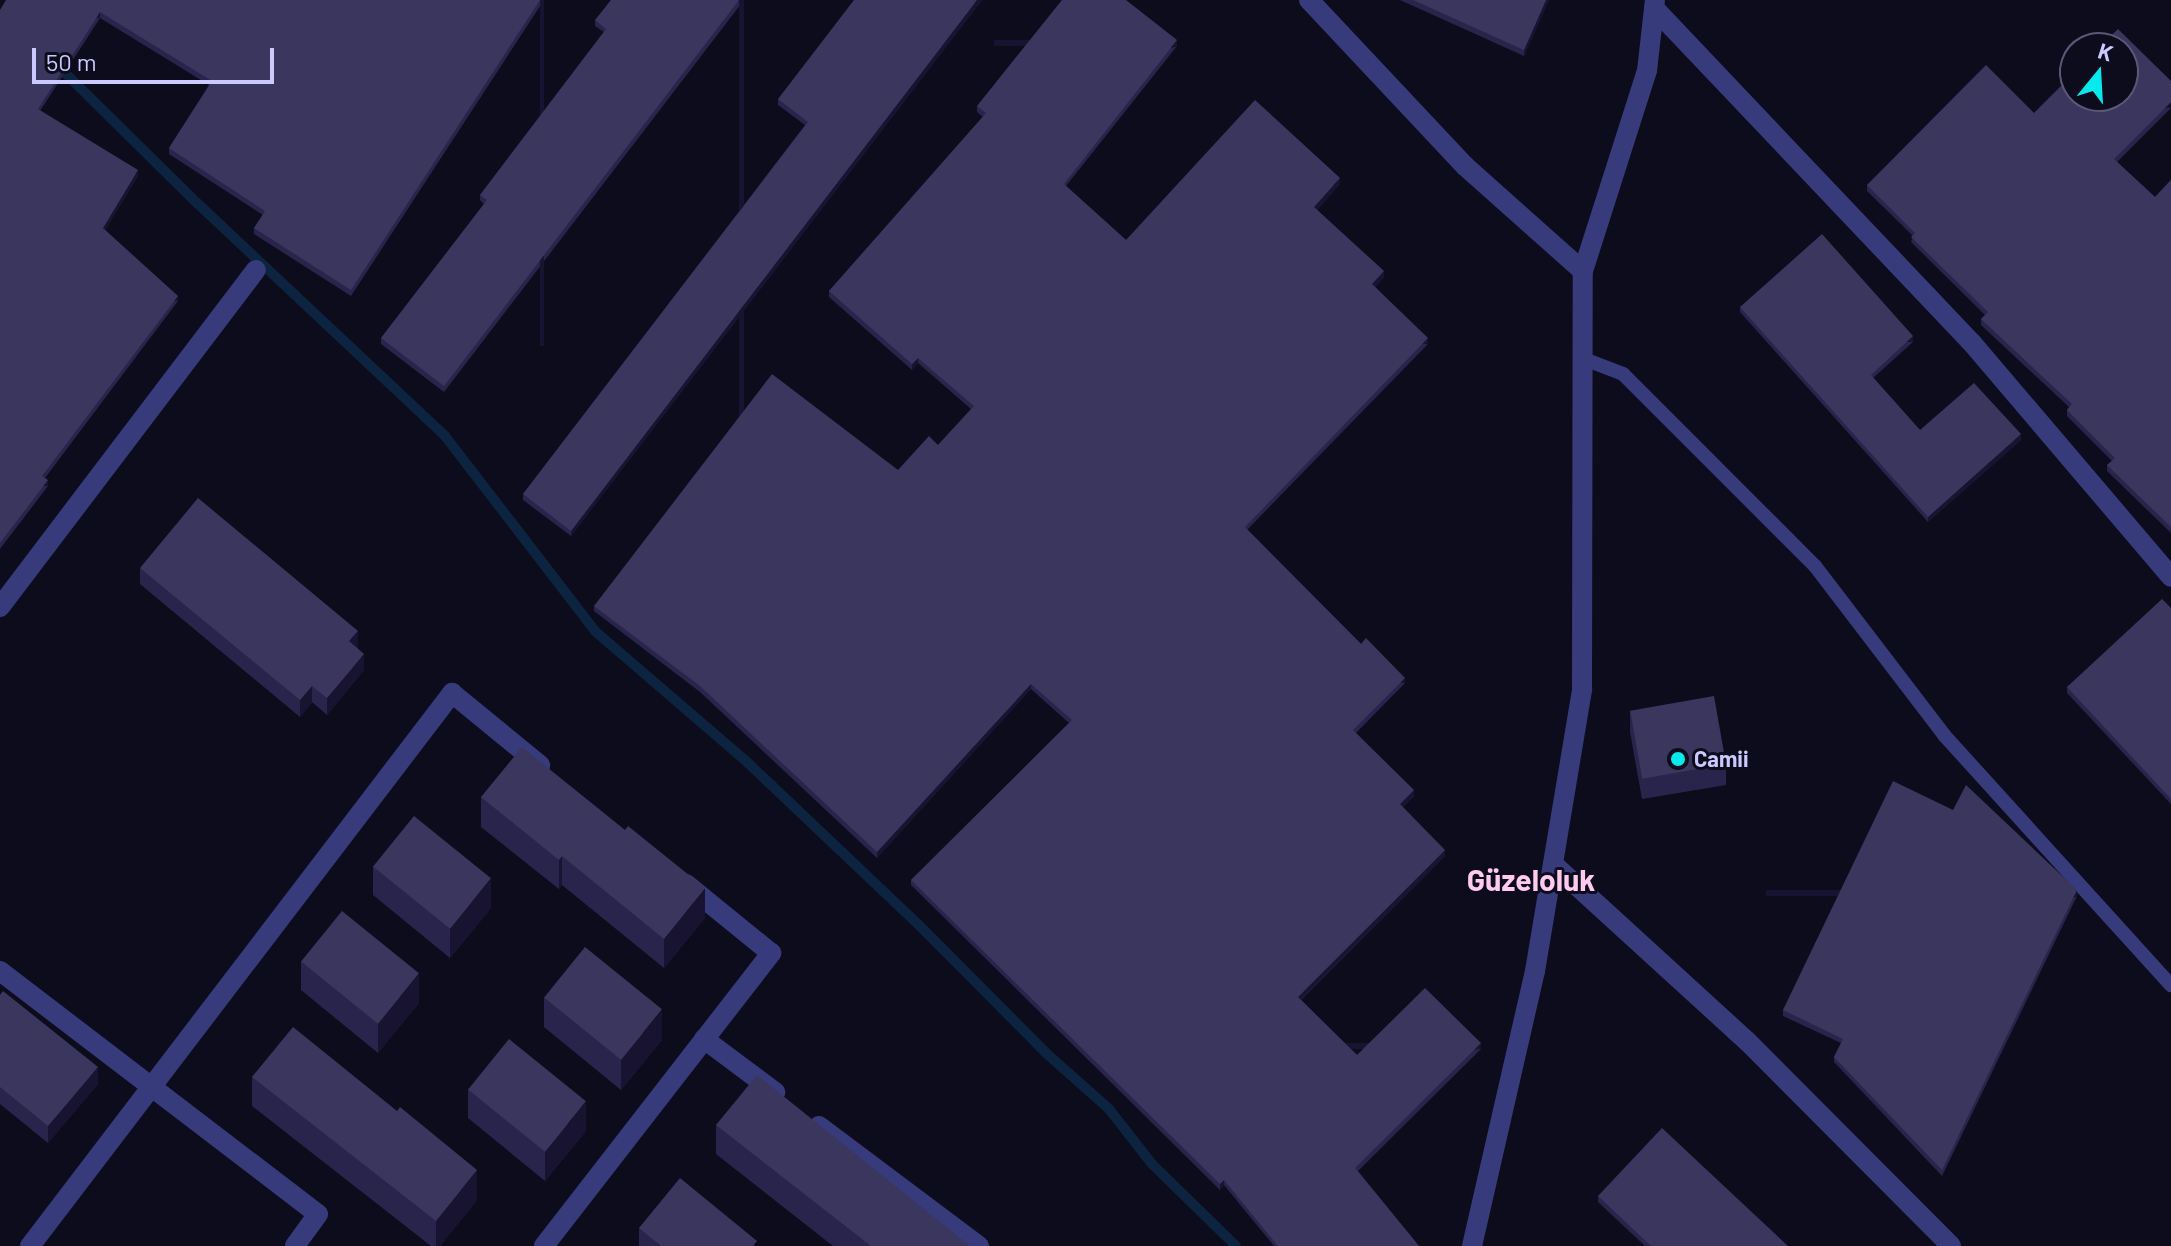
<!DOCTYPE html>
<meta charset="utf-8">
<style>
body{margin:0}
#map{position:relative;width:2171px;height:1246px;overflow:hidden;background:#0d0c1d;font-family:Barlow,sans-serif}
div>[style]{position:absolute}
.stream>*{height:10px;margin:-5px;padding:0 5px;transform-origin:5px;border-radius:5px;background:#0d2440}
.service>*{height:14px;margin:-7px;padding:0 7px;transform-origin:7px;border-radius:7px;background:#383b7b}
.minor>*{height:20px;margin:-10px;padding:0 10px;transform-origin:10px;border-radius:10px;background:#383b7b}
.wall>*{inset:0;background:#29244b}
.shaded-wall>*{inset:0;background:#171330;transform-origin:0 0}
.building>*{inset:0;background:#3b365e;transform-origin:0 0}
.dots>*{width:22px;height:22px;translate:-50% -50%;box-sizing:border-box;border:4px solid #0d0c1d;border-radius:50%}
span{translate:-50% -50%;white-space:nowrap;text-align:center;line-height:1.15;-webkit-text-stroke:6px #0d0c1d;paint-order:stroke}
.poi-label{font-size:22px;color:#cbc9fe;font-weight:700}
.left{translate:0 -50%;text-align:left}
.district-label{font-size:30px;color:#fecbef;font-weight:700}
.north{position:absolute;left:2059px;top:32px;width:80px;height:80px;box-sizing:border-box;background:#0d0c1d;border:2px solid #595877;border-radius:50%;rotate:18deg;font-size:22px;font-weight:700;line-height:32px;text-align:center;color:#cbc9fe}
.north::after{content:'';display:block;margin:auto;width:28px;height:36px;background:#06e9ed;clip-path:polygon(50% 0,100% 100%,50% 72%,0 100%)}
.scale{position:absolute;left:32px;top:48px;width:242px;height:36px;box-sizing:border-box;border:4px solid #cbc9fe;border-top:0;padding-left:10px;font-size:24px;line-height:28px;white-space:nowrap;color:#cbc9fe;-webkit-text-stroke:6px #0d0c1d;paint-order:stroke}
</style>
<div id="map">
<div class="stream">
<div style="left:56px;top:64px;width:197px;rotate:44.6deg"></div>
<div style="left:196px;top:202px;width:342px;rotate:43.2deg"></div>
<div style="left:445px;top:436px;width:247px;rotate:52.4deg"></div>
<div style="left:596px;top:632px;width:199px;rotate:40.7deg"></div>
<div style="left:747px;top:762px;width:236px;rotate:43.5deg"></div>
<div style="left:918px;top:924px;width:182px;rotate:45.2deg"></div>
<div style="left:1046px;top:1053px;width:84px;rotate:41.6deg"></div>
<div style="left:1109px;top:1109px;width:70px;rotate:52deg"></div>
<div style="left:1152px;top:1164px;width:117px;rotate:44.3deg"></div>
</div>
<div class="service">
<div style="left:1584px;top:359px;width:42px;rotate:21deg"></div>
<div style="left:1623px;top:374px;width:272px;rotate:45deg"></div>
<div style="left:1815px;top:566px;width:213px;rotate:52.6deg"></div>
<div style="left:1944px;top:735px;width:338px;rotate:47.8deg"></div>
</div>
<div class="minor">
<div style="left:1309px;top:0;width:228px;rotate:46.8deg"></div>
<div style="left:1465px;top:166px;width:158px;rotate:41.7deg"></div>
<div style="left:1654px;top:8px;width:462px;rotate:46.5deg"></div>
<div style="left:1972px;top:343px;width:307px;rotate:49.6deg"></div>
<div style="left:0;top:607px;width:423px;rotate:-52.8deg"></div>
<div style="left:1553px;top:864px;width:263px;rotate:42.4deg"></div>
<div style="left:1747px;top:1041px;width:289px;rotate:45.1deg"></div>
<div style="left:0;top:971px;width:400px;rotate:37.4deg"></div>
<div style="left:318px;top:1214px;width:39px;rotate:126deg"></div>
<div style="left:704px;top:1039px;width:89px;rotate:36.7deg"></div>
<div style="left:819px;top:1126px;width:200px;rotate:36.9deg"></div>
<div style="left:30px;top:1246px;width:696px;rotate:-52.65deg"></div>
<div style="left:452px;top:693px;width:114px;rotate:39.3deg"></div>
<div style="left:544px;top:1246px;width:371px;rotate:-52.2deg"></div>
<div style="left:771px;top:953px;width:109px;rotate:-140.9deg"></div>
<div style="left:1472px;top:1246px;width:282px;rotate:-77.1deg"></div>
<div style="left:1535px;top:971px;width:286px;rotate:-80.5deg"></div>
<div style="left:1582px;top:689px;width:418px;rotate:-89.9deg"></div>
<div style="left:1583px;top:271px;width:210px;rotate:-72.3deg"></div>
<div style="left:1647px;top:71px;width:71px;rotate:-83.6deg"></div>
</div>
<div class="wall">
<div style="clip-path:polygon(544px 0,351px 296px,254px 234px,254px 228px,263px 215px,169px 154px,169px 148px,209px 85px,100px 18px,40px 111px,138px 176px,105px 230px,178px 301px,45px 478px,48px 486px,0 549px,0 10px)"></div>
<div style="clip-path:polygon(744px 0,444px 392px,381px 344px,381px 338px,484px 204px,480px 200px,480px 195px,604px 32px,595px 26px,595px 20px)"></div>
<div style="clip-path:polygon(982px 0,571px 536px,523px 500px,523px 494px,805px 125px,778px 105px,778px 99px)"></div>
<div style="clip-path:polygon(1400px 0,1549px 0,1524px 56px)"></div>
<div style="clip-path:polygon(1177px 46px,1066px 186px,1126px 240px,1340px 184px,1317px 210px,1384px 277px,1375px 287px,1428px 344px,1247px 530px,1361px 644px,1405px 683px,1356px 733px,1414px 796px,1403px 807px,1445px 856px,1301px 1000px,1357px 1055px,1481px 1049px,1358px 1171px,1419px 1246px,1274px 1246px,1224px 1185px,1220px 1190px,911px 885px,911px 880px,1069px 723px,1031px 689px,877px 858px,700px 692px,594px 611px,594px 606px,898px 470px,938px 445px,971px 409px,918px 363px,912px 370px,829px 297px,829px 291px,983px 117px,977px 112px,977px 106px)"></div>
<div style="clip-path:polygon(2171px 81px,2171px 108px,2117px 162px,2155px 197px,2171px 180px,2171px 533px,2107px 471px,2107px 465px,2112px 461px,2067px 416px,2067px 410px,2069px 407px,1981px 325px,1981px 319px,1985px 315px,1911px 242px,1913px 236px,1867px 191px,1867px 185px,2034px 113px)"></div>
<div style="clip-path:polygon(1740px 307px,1913px 342px,1873px 378px,1920px 430px,2021px 440px,1928px 522px,1740px 312px)"></div>
<div style="clip-path:polygon(140px 568px,358px 648px,364px 670px,327px 715px,312px 702px,300px 717px,140px 584px)"></div>
<div style="clip-path:polygon(2171px 608px,2171px 804px,2067px 693px,2067px 687px)"></div>
<div style="clip-path:polygon(1630px 711px,1726px 764px,1726px 785px,1642px 799px,1630px 732px)"></div>
<div style="clip-path:polygon(481px 797px,625px 830px,705px 918px,664px 968px,562px 885px,559px 889px,481px 827px)"></div>
<div style="clip-path:polygon(373px 866px,491px 908px,450px 958px,373px 895px)"></div>
<div style="clip-path:polygon(2077px 896px,1942px 1176px,1834px 1062px,1834px 1057px,1841px 1043px,1783px 1016px,1783px 1010px)"></div>
<div style="clip-path:polygon(301px 961px,419px 1003px,378px 1053px,301px 990px)"></div>
<div style="clip-path:polygon(0 995px,98px 1084px,48px 1143px,0 1104px)"></div>
<div style="clip-path:polygon(544px 997px,662px 1040px,621px 1090px,544px 1027px)"></div>
<div style="clip-path:polygon(252px 1077px,477px 1200px,440px 1246px,431px 1246px,252px 1106px)"></div>
<div style="clip-path:polygon(468px 1089px,586px 1131px,545px 1181px,468px 1118px)"></div>
<div style="clip-path:polygon(716px 1125px,970px 1246px,833px 1246px,716px 1154px)"></div>
<div style="clip-path:polygon(1598px 1196px,1788px 1246px,1645px 1246px,1598px 1202px)"></div>
<div style="clip-path:polygon(639px 1228px,757px 1246px,639px 1246px)"></div>
</div>
<div class="shaded-wall">
<div style="left:540px;top:0;width:4px;height:346px"></div>
<div style="left:739px;top:0;width:5px;height:486px"></div>
<div style="clip-path:polygon(977px 0,982px 0,571px 536px,571px 531px)"></div>
<div style="clip-path:polygon(1546px 0,1549px 0,1524px 56px,1524px 50px)"></div>
<div style="left:100px;top:12px;width:6px;height:115px;rotate:90deg"></div>
<div style="left:1177px;top:40px;width:6px;height:183px;rotate:90deg"></div>
<div style="left:2171px;top:102px;width:6px;height:81px;rotate:90deg"></div>
<div style="clip-path:polygon(138px 170px,138px 176px,103px 234px,103px 228px)"></div>
<div style="clip-path:polygon(1340px 178px,1340px 184px,1314px 213px,1314px 207px)"></div>
<div style="clip-path:polygon(1384px 271px,1384px 277px,1372px 290px,1372px 284px)"></div>
<div style="left:178px;top:296px;width:5px;height:226px;rotate:90deg"></div>
<div style="left:1913px;top:336px;width:6px;height:57px;rotate:90deg"></div>
<div style="left:1428px;top:338px;width:6px;height:263px;rotate:90deg"></div>
<div style="clip-path:polygon(918px 358px,918px 363px,912px 370px,912px 364px)"></div>
<div style="clip-path:polygon(2021px 434px,2021px 440px,1928px 522px,1928px 517px)"></div>
<div style="left:48px;top:480px;width:6px;height:79px;rotate:90deg"></div>
<div style="clip-path:polygon(358px 631px,358px 648px,349px 658px,349px 641px)"></div>
<div style="clip-path:polygon(364px 654px,364px 670px,327px 715px,327px 698px)"></div>
<div style="left:1405px;top:678px;width:5px;height:74px;rotate:90deg"></div>
<div style="clip-path:polygon(1031px 684px,1031px 689px,877px 858px,877px 852px)"></div>
<div style="clip-path:polygon(312px 686px,312px 702px,300px 717px,300px 700px)"></div>
<div style="clip-path:polygon(1414px 790px,1414px 796px,1400px 810px,1400px 804px)"></div>
<div style="clip-path:polygon(1445px 850px,1445px 856px,1298px 1002px,1298px 997px)"></div>
<div style="clip-path:polygon(562px 856px,562px 885px,559px 889px,559px 860px)"></div>
<div style="clip-path:polygon(491px 879px,491px 908px,450px 958px,450px 928px)"></div>
<div style="clip-path:polygon(705px 888px,705px 918px,664px 968px,664px 939px)"></div>
<div style="left:2077px;top:890px;width:6px;height:311px;rotate:90deg"></div>
<div style="clip-path:polygon(419px 974px,419px 1003px,378px 1053px,378px 1023px)"></div>
<div style="clip-path:polygon(662px 1010px,662px 1040px,621px 1090px,621px 1060px)"></div>
<div style="left:1481px;top:1043px;width:6px;height:177px;rotate:90deg"></div>
<div style="clip-path:polygon(98px 1067px,98px 1084px,48px 1143px,48px 1126px)"></div>
<div style="clip-path:polygon(586px 1102px,586px 1131px,545px 1181px,545px 1152px)"></div>
<div style="clip-path:polygon(477px 1170px,477px 1200px,440px 1246px,436px 1246px,436px 1221px)"></div>
<div style="clip-path:polygon(1224px 1180px,1224px 1185px,1220px 1190px,1220px 1184px)"></div>
</div>
<div class="building">
<div style="clip-path:polygon(6px 0,540px 0,351px 290px,254px 228px,265px 211px,169px 148px,212px 81px,100px 12px,38px 109px,138px 170px,103px 228px,178px 296px,42px 476px,48px 480px,0 543px,0 10px)"></div>
<div style="clip-path:polygon(611px 0,739px 0,444px 386px,381px 338px,487px 200px,480px 195px,606px 29px,595px 20px)"></div>
<div style="clip-path:polygon(854px 0,977px 0,571px 531px,523px 494px,808px 122px,778px 99px)"></div>
<div style="clip-path:polygon(1062px 0,1126px 0,1177px 40px,1064px 184px,1126px 240px,1255px 100px,1340px 178px,1314px 207px,1384px 271px,1372px 284px,1428px 338px,1245px 527px,1361px 644px,1366px 638px,1405px 678px,1353px 730px,1414px 790px,1400px 804px,1445px 850px,1298px 997px,1357px 1055px,1425px 988px,1481px 1043px,1355px 1168px,1419px 1246px,1278px 1246px,1224px 1180px,1220px 1184px,911px 880px,1072px 720px,1031px 684px,877px 852px,700px 686px,594px 606px,772px 374px,898px 470px,929px 436px,938px 445px,974px 406px,918px 358px,912px 364px,829px 291px,986px 113px,977px 106px)"></div>
<div style="clip-path:polygon(1413px 0,1546px 0,1524px 50px)"></div>
<div style="clip-path:polygon(2118px 29px,2171px 81px,2171px 102px,2114px 159px,2155px 197px,2171px 180px,2171px 527px,2107px 465px,2115px 458px,2067px 410px,2072px 404px,1981px 319px,1988px 312px,1911px 237px,1915px 233px,1867px 185px,1986px 65px,2034px 113px,2075px 72px,2075px 96px,2123px 96px,2123px 48px,2098px 48px)"></div>
<div style="clip-path:polygon(1822px 234px,1913px 336px,1871px 375px,1920px 430px,1974px 383px,2021px 434px,1928px 517px,1740px 307px)"></div>
<div style="clip-path:polygon(198px 498px,358px 631px,349px 641px,364px 654px,327px 698px,312px 686px,300px 700px,140px 568px)"></div>
<div style="clip-path:polygon(2162px 599px,2171px 608px,2171px 799px,2067px 687px)"></div>
<div style="left:1714px;top:696px;width:69px;height:85px;rotate:80deg"></div>
<div style="clip-path:polygon(522px 747px,625px 830px,628px 826px,705px 888px,664px 939px,562px 856px,559px 860px,481px 797px)"></div>
<div style="clip-path:polygon(1893px 781px,1953px 810px,1966px 785px,2077px 890px,1942px 1170px,1834px 1057px,1843px 1039px,1783px 1010px)"></div>
<div style="left:414px;top:816px;width:99px;height:65px;rotate:39deg"></div>
<div style="left:342px;top:911px;width:99px;height:65px;rotate:39deg"></div>
<div style="left:585px;top:947px;width:99px;height:65px;rotate:39deg"></div>
<div style="clip-path:polygon(3px 991px,98px 1067px,48px 1126px,0 1087px,0 995px)"></div>
<div style="clip-path:polygon(293px 1027px,397px 1111px,400px 1107px,477px 1170px,436px 1221px,252px 1077px)"></div>
<div style="left:509px;top:1039px;width:99px;height:65px;rotate:39deg"></div>
<div style="clip-path:polygon(757px 1075px,970px 1246px,871px 1246px,716px 1125px)"></div>
<div style="clip-path:polygon(1662px 1128px,1788px 1246px,1651px 1246px,1598px 1196px)"></div>
<div style="clip-path:polygon(680px 1178px,757px 1241px,753px 1246px,661px 1246px,639px 1228px)"></div>
</div>
<div class="dots">
<div style="left:1678px;top:759px;background:#06e9ed"></div>
</div>
<div class="poi-label">
<span class="left" style="left:1694px;top:759px">Camii</span>
</div>
<div class="district-label">
<span style="left:1531px;top:879px">Güzeloluk</span>
</div>
<div class="north">K</div>
<div class="scale">50 m</div>
</div>
